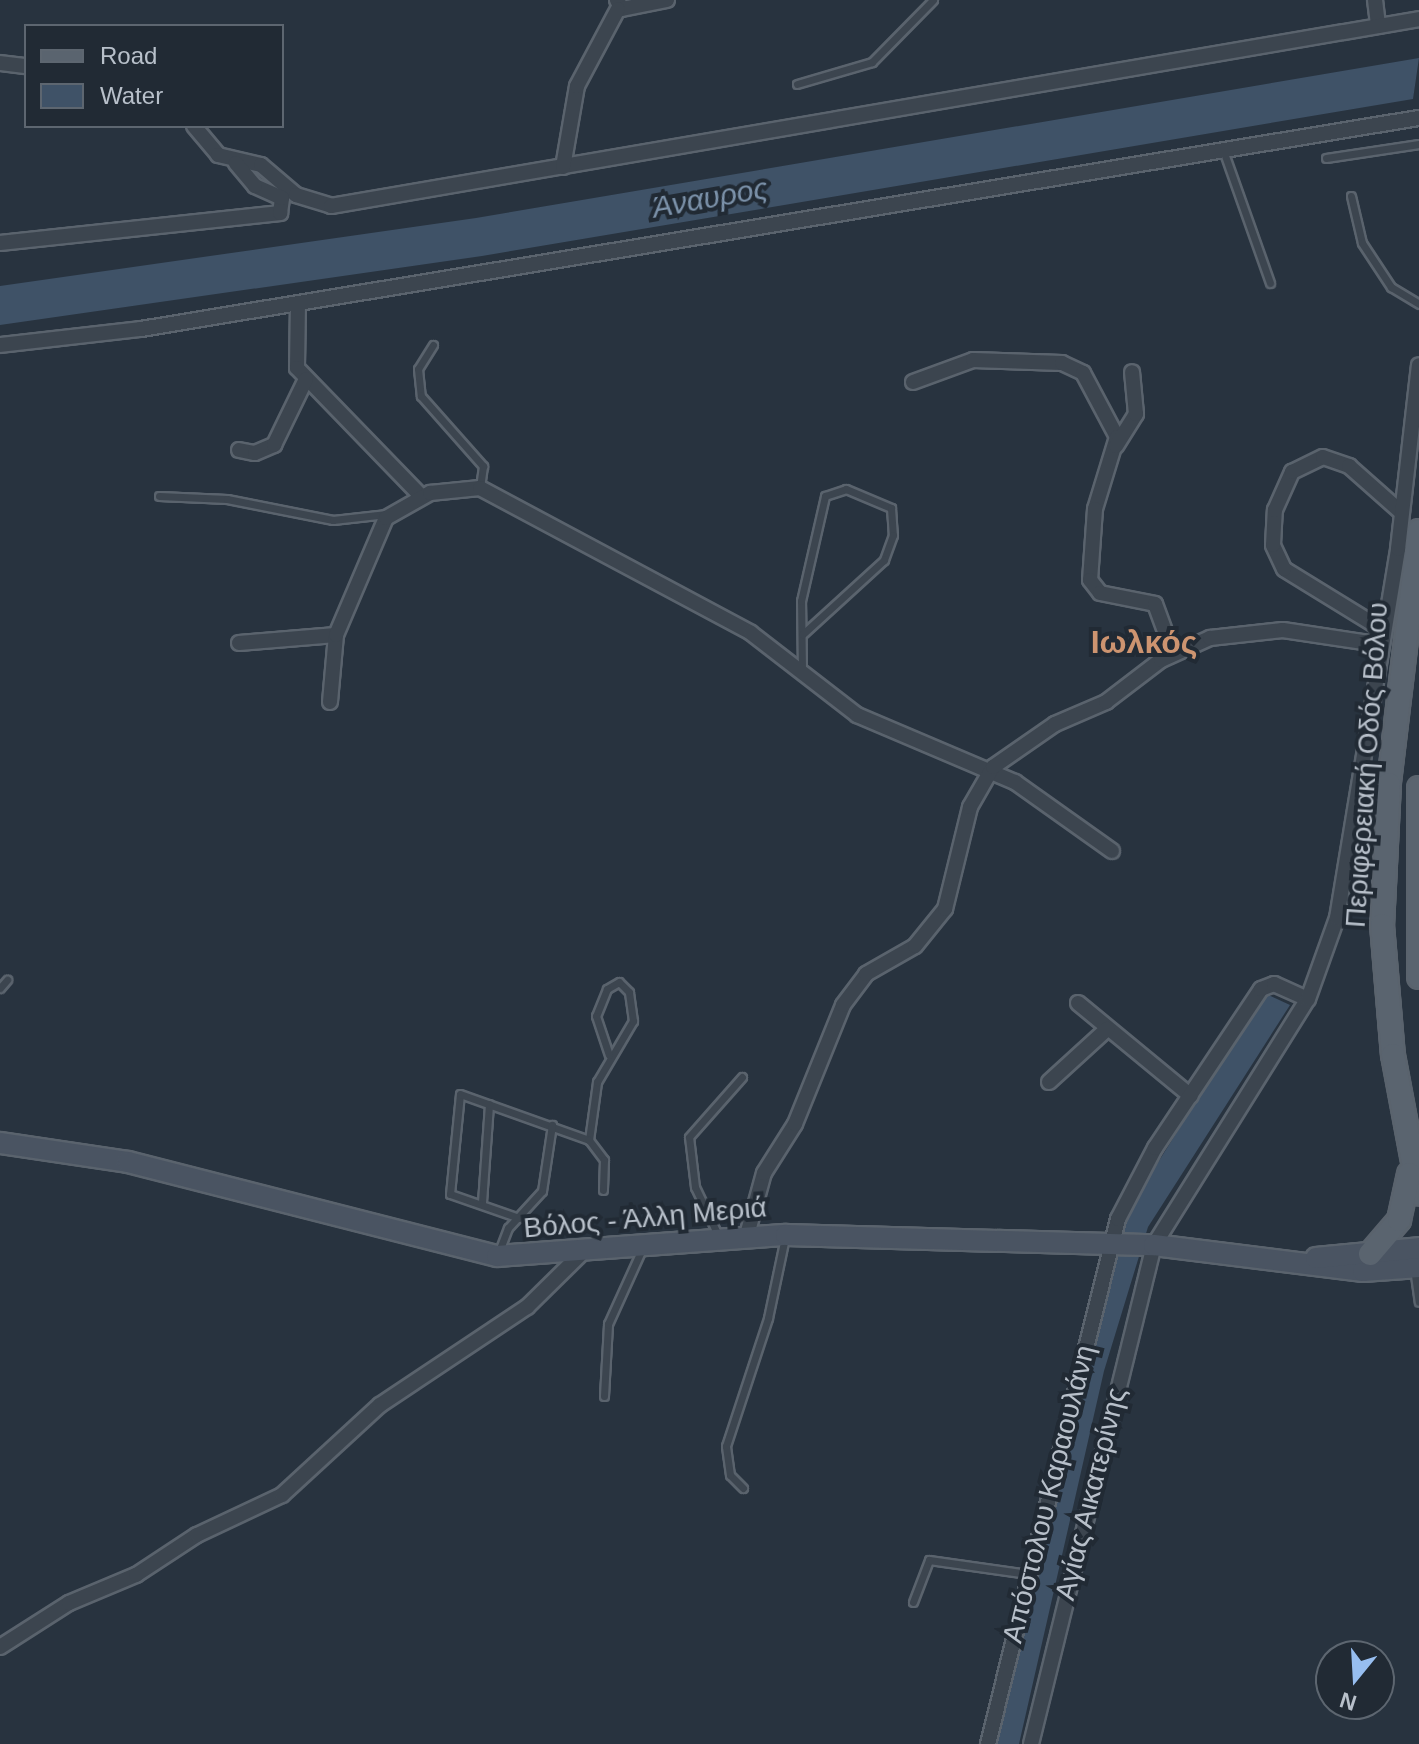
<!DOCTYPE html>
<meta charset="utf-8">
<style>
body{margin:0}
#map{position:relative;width:1419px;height:1744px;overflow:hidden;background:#28333f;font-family:Helvetica,sans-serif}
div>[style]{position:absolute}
.water>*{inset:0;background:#3f5267}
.roads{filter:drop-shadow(2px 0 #5a636d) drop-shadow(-2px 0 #5a636d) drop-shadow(0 2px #5a636d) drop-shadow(0 -2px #5a636d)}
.service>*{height:7px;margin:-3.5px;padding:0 3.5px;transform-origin:3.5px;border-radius:3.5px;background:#3c454f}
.minor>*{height:14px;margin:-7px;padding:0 7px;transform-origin:7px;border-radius:7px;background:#3c454f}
.secondary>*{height:20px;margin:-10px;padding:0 10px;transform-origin:10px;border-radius:10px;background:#4a5462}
.primary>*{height:22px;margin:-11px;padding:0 11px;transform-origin:11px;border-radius:11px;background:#5a646f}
span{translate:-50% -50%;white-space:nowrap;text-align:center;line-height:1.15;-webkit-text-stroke:8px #212a34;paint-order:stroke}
.street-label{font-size:28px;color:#b8c0ca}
.water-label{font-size:30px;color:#7c92aa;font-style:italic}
.quarter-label{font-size:32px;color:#cd9470;font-weight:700}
.legend{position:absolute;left:24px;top:24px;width:260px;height:104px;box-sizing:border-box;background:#212a34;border:2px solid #5d6670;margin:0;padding:10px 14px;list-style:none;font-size:24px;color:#b8c0ca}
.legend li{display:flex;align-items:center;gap:16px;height:40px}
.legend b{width:40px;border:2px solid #5d6670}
.north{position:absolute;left:1315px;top:1640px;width:80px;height:80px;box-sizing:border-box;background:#212a34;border:2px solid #5d6670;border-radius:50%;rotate:198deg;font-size:22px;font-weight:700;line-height:32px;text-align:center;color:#b8c0ca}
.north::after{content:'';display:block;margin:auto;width:28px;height:36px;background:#97bef0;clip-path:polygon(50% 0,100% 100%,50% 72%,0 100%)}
</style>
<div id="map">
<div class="water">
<div style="clip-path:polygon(1419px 58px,1413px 99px,482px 256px,0 325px,0 286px,476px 218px)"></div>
<div style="clip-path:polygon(1264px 993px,1290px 1005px,1148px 1227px,1104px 1371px,1019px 1744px,997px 1744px,1122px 1220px)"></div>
</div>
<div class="roads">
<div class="service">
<div style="left:797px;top:84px;width:78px;rotate:-16.3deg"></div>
<div style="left:872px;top:62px;width:87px;rotate:-45.5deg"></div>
<div style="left:1223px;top:150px;width:141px;rotate:70.5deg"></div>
<div style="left:1326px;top:158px;width:94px;rotate:-8.6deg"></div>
<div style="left:1351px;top:196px;width:48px;rotate:76.8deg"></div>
<div style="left:1362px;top:243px;width:53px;rotate:56.6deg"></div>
<div style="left:1391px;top:287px;width:33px;rotate:31deg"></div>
<div style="left:433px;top:345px;width:28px;rotate:122deg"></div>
<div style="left:418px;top:369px;width:27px;rotate:84deg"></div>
<div style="left:421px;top:396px;width:94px;rotate:48.5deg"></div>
<div style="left:483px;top:466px;width:22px;rotate:98deg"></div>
<div style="left:159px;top:496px;width:68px;rotate:2.5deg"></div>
<div style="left:227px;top:499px;width:108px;rotate:11.2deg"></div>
<div style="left:333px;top:520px;width:54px;rotate:-6.3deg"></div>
<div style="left:802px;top:670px;width:69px;rotate:-90.8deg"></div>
<div style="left:801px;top:601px;width:108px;rotate:-77.1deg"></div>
<div style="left:825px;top:496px;width:22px;rotate:-18deg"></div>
<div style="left:846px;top:489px;width:49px;rotate:22.9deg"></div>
<div style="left:891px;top:508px;width:27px;rotate:86deg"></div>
<div style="left:893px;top:535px;width:27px;rotate:110deg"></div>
<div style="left:884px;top:560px;width:110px;rotate:137.6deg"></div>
<div style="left:0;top:988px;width:11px;rotate:-49deg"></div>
<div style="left:589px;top:1140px;width:59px;rotate:-82.1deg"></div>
<div style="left:597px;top:1082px;width:71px;rotate:-59.5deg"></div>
<div style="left:633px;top:1021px;width:29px;rotate:-98deg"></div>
<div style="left:629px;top:992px;width:14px;rotate:-135deg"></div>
<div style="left:619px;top:982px;width:14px;rotate:150deg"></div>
<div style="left:607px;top:989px;width:29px;rotate:112deg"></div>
<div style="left:596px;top:1016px;width:41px;rotate:71.6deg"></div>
<div style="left:482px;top:1202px;width:98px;rotate:-85.9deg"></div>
<div style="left:519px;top:1218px;width:73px;rotate:-160.8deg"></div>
<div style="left:450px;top:1194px;width:100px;rotate:-84.3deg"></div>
<div style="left:460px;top:1094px;width:137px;rotate:19.6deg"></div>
<div style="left:589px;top:1140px;width:25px;rotate:53deg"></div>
<div style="left:604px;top:1160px;width:30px;rotate:92deg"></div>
<div style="left:718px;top:1235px;width:53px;rotate:-115.6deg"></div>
<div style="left:695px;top:1187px;width:50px;rotate:-96.8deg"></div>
<div style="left:689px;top:1137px;width:80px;rotate:-48.5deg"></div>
<div style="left:498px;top:1254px;width:28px;rotate:-69deg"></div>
<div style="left:508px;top:1228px;width:50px;rotate:-47.4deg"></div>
<div style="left:542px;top:1191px;width:67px;rotate:-81.4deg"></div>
<div style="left:1414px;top:1268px;width:34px;rotate:82deg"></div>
<div style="left:604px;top:1396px;width:72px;rotate:-86.8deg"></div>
<div style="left:608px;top:1324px;width:85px;rotate:-65.6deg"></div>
<div style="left:743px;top:1488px;width:18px;rotate:-135deg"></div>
<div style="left:730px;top:1475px;width:29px;rotate:-98deg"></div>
<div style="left:726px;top:1446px;width:135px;rotate:-71.8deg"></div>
<div style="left:768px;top:1318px;width:83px;rotate:-78.1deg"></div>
<div style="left:913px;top:1602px;width:45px;rotate:-69.1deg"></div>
<div style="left:929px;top:1560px;width:100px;rotate:8deg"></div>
</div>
<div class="minor">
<div style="left:617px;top:0;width:10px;rotate:61deg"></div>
<div style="left:622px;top:9px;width:46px;rotate:-11.3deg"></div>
<div style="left:1375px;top:0;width:26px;rotate:83deg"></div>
<div style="left:0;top:63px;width:26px;rotate:7deg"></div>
<div style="left:194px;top:126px;width:38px;rotate:50deg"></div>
<div style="left:218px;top:155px;width:44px;rotate:13.1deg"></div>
<div style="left:261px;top:165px;width:46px;rotate:40.6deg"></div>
<div style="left:296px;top:195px;width:37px;rotate:17deg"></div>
<div style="left:331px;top:206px;width:1104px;rotate:-9.75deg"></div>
<div style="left:563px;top:167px;width:82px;rotate:-80.2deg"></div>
<div style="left:577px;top:86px;width:87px;rotate:-62deg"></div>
<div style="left:0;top:243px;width:282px;rotate:-6.1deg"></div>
<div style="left:280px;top:213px;width:15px;rotate:-82deg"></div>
<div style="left:282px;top:198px;width:30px;rotate:-156deg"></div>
<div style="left:255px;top:186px;width:30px;rotate:-130deg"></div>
<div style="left:298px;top:303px;width:65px;rotate:90.9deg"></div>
<div style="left:297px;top:368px;width:178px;rotate:45.9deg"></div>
<div style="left:0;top:345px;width:142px;rotate:-6.5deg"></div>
<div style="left:141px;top:329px;width:1295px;rotate:-9.38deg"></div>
<div style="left:913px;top:382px;width:64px;rotate:-20.1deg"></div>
<div style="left:973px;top:360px;width:89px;rotate:1.9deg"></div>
<div style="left:1062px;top:363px;width:23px;rotate:25deg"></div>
<div style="left:1083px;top:373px;width:72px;rotate:62deg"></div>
<div style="left:1117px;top:437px;width:75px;rotate:107deg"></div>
<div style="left:1095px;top:509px;width:71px;rotate:94deg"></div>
<div style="left:1090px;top:580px;width:16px;rotate:52deg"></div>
<div style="left:1100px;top:593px;width:56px;rotate:11.3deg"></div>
<div style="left:1155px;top:604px;width:52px;rotate:69.8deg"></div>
<div style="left:1116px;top:446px;width:38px;rotate:-58deg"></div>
<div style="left:1136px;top:414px;width:42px;rotate:-95.4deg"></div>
<div style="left:239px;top:450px;width:16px;rotate:11deg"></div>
<div style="left:255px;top:453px;width:21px;rotate:-23deg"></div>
<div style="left:274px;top:445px;width:73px;rotate:-64.1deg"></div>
<div style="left:1383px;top:630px;width:116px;rotate:-148.4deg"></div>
<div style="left:1284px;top:569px;width:26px;rotate:-115deg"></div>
<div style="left:1273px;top:545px;width:35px;rotate:-87deg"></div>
<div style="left:1275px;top:510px;width:42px;rotate:-65.9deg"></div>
<div style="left:1292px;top:472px;width:34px;rotate:-26deg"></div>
<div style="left:1323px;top:457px;width:28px;rotate:19deg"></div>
<div style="left:1349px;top:466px;width:69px;rotate:41.5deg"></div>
<div style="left:239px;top:643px;width:97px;rotate:-4.7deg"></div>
<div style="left:330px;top:702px;width:67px;rotate:-84.9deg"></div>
<div style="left:336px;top:635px;width:127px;rotate:-66.9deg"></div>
<div style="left:386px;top:518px;width:51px;rotate:-29.6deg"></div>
<div style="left:430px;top:493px;width:50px;rotate:-5.7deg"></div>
<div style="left:480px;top:488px;width:307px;rotate:28.1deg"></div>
<div style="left:751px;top:633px;width:134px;rotate:37.7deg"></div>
<div style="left:857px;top:715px;width:172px;rotate:23deg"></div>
<div style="left:1015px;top:782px;width:119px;rotate:35.4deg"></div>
<div style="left:1078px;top:1003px;width:146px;rotate:39.5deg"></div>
<div style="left:1049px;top:1082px;width:79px;rotate:-42.4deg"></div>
<div style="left:747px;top:1235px;width:64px;rotate:-74.7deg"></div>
<div style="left:764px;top:1173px;width:58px;rotate:-57.7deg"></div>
<div style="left:795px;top:1124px;width:128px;rotate:-68deg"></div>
<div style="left:843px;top:1005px;width:39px;rotate:-53deg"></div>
<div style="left:866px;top:974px;width:56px;rotate:-29.7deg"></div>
<div style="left:915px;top:946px;width:48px;rotate:-51deg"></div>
<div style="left:945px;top:909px;width:105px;rotate:-76.2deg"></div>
<div style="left:970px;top:807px;width:46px;rotate:-60.1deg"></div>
<div style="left:993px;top:767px;width:75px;rotate:-34.7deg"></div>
<div style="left:1055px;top:724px;width:56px;rotate:-23.3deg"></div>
<div style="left:1106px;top:702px;width:69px;rotate:-37.4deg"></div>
<div style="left:1161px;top:660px;width:54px;rotate:-24.2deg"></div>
<div style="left:1210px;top:638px;width:73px;rotate:-6.3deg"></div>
<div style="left:1283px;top:630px;width:100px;rotate:8.6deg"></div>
<div style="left:0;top:1647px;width:82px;rotate:-32.5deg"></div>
<div style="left:69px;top:1603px;width:73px;rotate:-22.7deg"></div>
<div style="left:136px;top:1575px;width:73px;rotate:-33.3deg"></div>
<div style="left:197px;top:1535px;width:94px;rotate:-25.2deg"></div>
<div style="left:282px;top:1495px;width:133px;rotate:-42.6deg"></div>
<div style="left:380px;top:1405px;width:177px;rotate:-33.7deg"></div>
<div style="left:527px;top:1307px;width:76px;rotate:-44.5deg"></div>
<div style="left:988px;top:1744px;width:541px;rotate:-76.09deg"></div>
<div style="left:1118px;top:1219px;width:80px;rotate:-62.5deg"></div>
<div style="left:1155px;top:1148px;width:191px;rotate:-56.3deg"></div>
<div style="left:1261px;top:989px;width:14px;rotate:-21deg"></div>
<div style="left:1274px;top:984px;width:37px;rotate:24deg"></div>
<div style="left:1031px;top:1744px;width:514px;rotate:-76.15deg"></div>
<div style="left:1154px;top:1245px;width:290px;rotate:-58deg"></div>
<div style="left:1308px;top:999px;width:86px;rotate:-70.3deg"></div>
<div style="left:1337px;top:918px;width:374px;rotate:-80.6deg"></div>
<div style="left:1398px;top:549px;width:185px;rotate:-83.5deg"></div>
</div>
<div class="secondary">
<div style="left:0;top:1143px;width:129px;rotate:8.4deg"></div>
<div style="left:128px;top:1162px;width:381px;rotate:14.3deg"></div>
<div style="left:497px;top:1256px;width:290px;rotate:-4.2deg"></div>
<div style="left:786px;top:1235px;width:368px;rotate:1.6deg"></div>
<div style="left:1154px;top:1245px;width:211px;rotate:7.1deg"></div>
<div style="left:1363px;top:1271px;width:56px;rotate:-4.1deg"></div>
<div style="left:1316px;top:1258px;width:103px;rotate:-5.5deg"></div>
</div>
<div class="primary">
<div style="left:1419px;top:531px;width:255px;rotate:96.8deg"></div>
<div style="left:1389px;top:784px;width:141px;rotate:92.8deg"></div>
<div style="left:1382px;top:925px;width:130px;rotate:85.2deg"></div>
<div style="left:1393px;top:1055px;width:141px;rotate:79.4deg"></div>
<div style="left:1419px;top:788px;width:189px;rotate:90deg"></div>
<div style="left:1370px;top:1254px;width:45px;rotate:-49.5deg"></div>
<div style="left:1399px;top:1220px;width:47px;rotate:-77.7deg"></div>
</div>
</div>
<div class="street-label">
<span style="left:1367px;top:765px;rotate:-86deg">Περιφερειακή Οδός Βόλου</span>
<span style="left:645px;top:1218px;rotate:-5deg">Βόλος - Άλλη Μεριά</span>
<span style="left:1049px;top:1494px;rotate:-76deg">Απόστολου Καραουλάνη</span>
<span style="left:1091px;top:1494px;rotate:-76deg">Αγίας Αικατερίνης</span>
</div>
<div class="water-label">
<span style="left:710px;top:198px;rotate:-10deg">Άναυρος</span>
</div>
<div class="quarter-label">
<span style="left:1144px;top:642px">Ιωλκός</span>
</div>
<ul class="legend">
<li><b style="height:10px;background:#5a646f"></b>Road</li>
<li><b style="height:22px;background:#3f5267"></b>Water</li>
</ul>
<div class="north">N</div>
</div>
